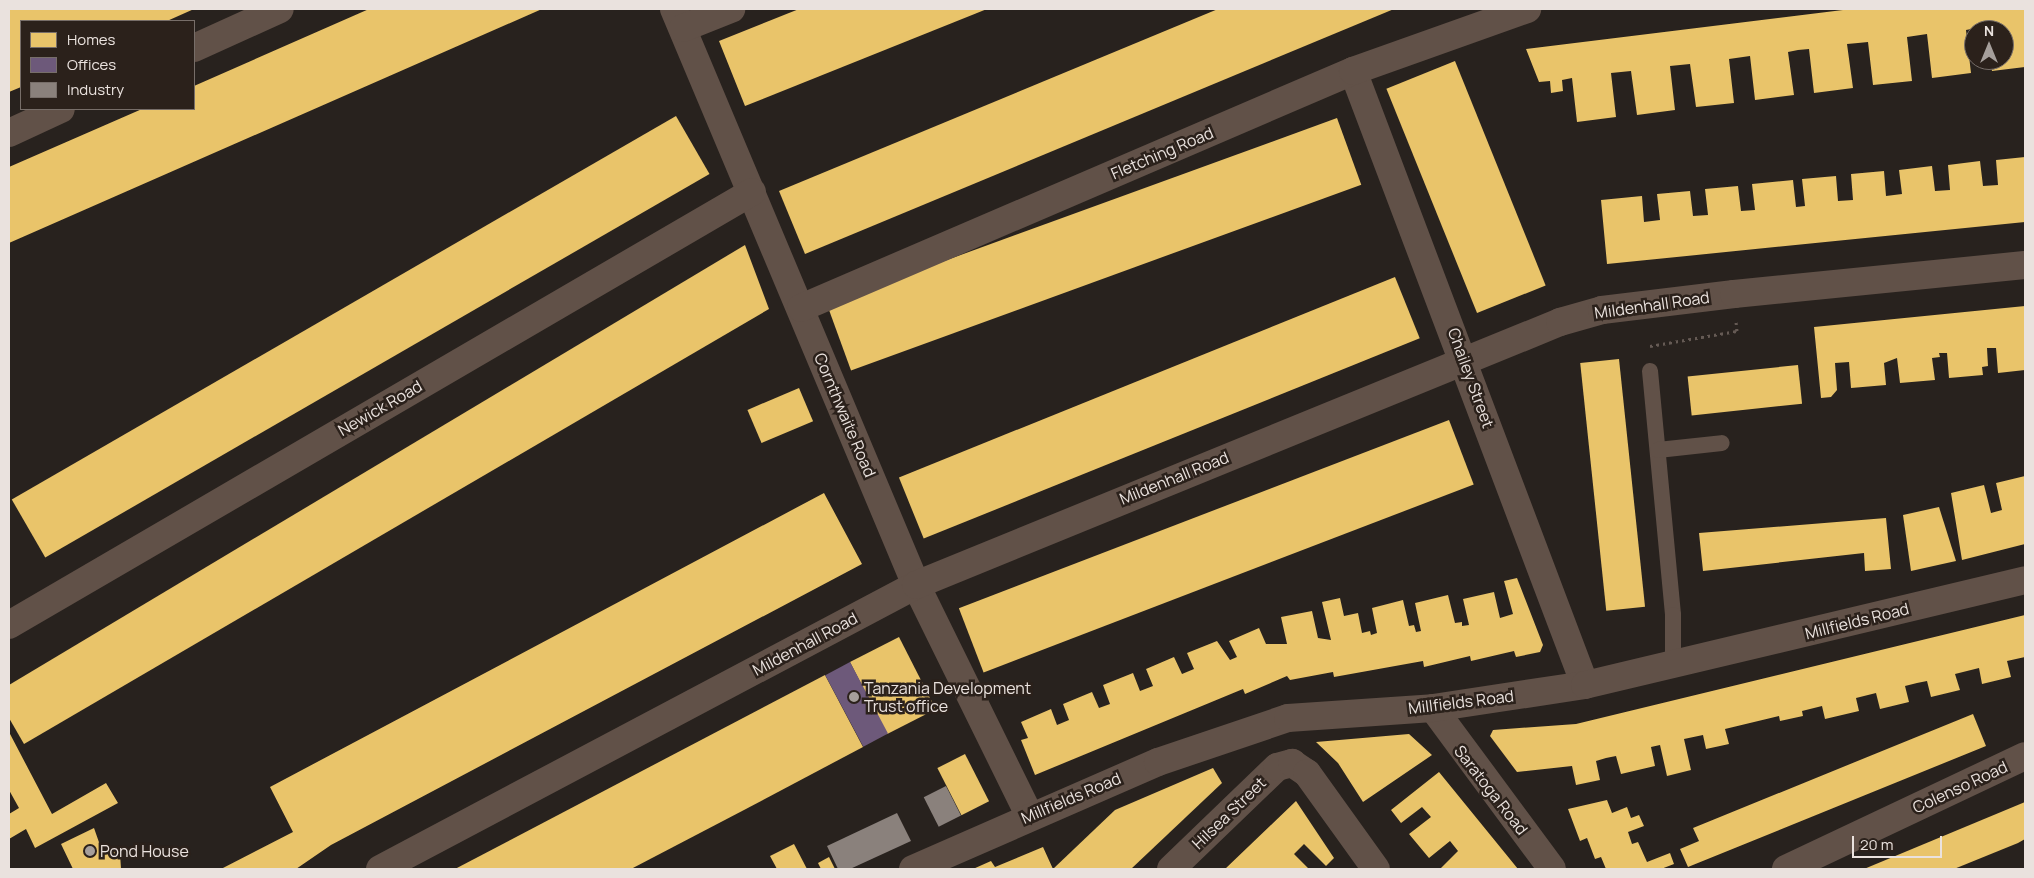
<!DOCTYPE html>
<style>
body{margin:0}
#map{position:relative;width:2034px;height:878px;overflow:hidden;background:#28221e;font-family:Manrope,sans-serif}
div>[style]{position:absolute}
.homes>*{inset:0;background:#e9c46a;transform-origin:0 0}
.offices>*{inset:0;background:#6d597a;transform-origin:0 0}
.industry>*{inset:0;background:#8a817c;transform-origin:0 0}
.path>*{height:3px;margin-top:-1.5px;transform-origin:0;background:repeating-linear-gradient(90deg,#655a54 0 2.5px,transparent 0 6.5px)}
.service>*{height:16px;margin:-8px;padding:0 8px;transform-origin:8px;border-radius:8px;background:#615148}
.minor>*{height:28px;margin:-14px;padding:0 14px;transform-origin:14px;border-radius:14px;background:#615148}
.dots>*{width:14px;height:14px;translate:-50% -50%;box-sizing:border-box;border:2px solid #2b211b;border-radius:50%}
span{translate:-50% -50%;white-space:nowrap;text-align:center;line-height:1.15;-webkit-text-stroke:5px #2b211b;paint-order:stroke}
.street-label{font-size:16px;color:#eae2de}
.poi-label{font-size:16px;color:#eae2de}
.left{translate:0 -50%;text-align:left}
.frame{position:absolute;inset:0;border:10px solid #eae2de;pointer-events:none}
.legend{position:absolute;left:20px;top:20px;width:175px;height:90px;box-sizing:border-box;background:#2b211b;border:1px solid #776e69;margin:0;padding:6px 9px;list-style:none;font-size:15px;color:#eae2de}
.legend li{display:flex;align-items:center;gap:10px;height:25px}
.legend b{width:25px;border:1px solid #776e69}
.north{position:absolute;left:1964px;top:20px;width:50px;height:50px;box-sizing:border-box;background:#2b211b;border:1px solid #776e69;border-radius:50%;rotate:0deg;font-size:14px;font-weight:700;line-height:20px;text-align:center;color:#eae2de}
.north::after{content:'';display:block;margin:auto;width:18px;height:22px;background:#a69f9b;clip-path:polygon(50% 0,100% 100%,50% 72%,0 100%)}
.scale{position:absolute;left:1852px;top:836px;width:90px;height:22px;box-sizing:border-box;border:2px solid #eae2de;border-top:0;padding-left:6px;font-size:15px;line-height:18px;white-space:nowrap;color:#eae2de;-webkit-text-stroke:4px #2b211b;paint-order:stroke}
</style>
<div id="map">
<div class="homes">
<div style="clip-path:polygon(9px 9px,194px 9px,167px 21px,21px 21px,21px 87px,9px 92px)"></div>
<div style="clip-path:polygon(369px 9px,542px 9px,9px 243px,9px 167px,142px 109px,194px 109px,194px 86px)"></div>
<div style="clip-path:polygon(799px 9px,987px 9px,745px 106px,719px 41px)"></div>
<div style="clip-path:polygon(1218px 9px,1394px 9px,805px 254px,779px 191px)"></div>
<div style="clip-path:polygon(1851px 9px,2025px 9px,2025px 67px,1992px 71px,1990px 60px,2004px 60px,2004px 30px,1976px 28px,1966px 30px,1971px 73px,1932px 78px,1927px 34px,1907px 37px,1912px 81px,1873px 85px,1868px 42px,1858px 43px,1847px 44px,1853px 88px,1814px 93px,1809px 49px,1798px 50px,1788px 52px,1794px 95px,1755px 100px,1750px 56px,1729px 59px,1734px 103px,1696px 107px,1690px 64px,1670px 66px,1675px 110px,1637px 115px,1631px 71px,1611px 73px,1616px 117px,1577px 122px,1572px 78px,1562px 80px,1563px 91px,1551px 93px,1550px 81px,1539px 82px,1526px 49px)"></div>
<div style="left:1455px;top:61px;width:242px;height:74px;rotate:68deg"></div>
<div style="left:676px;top:116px;width:67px;height:767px;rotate:60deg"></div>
<div style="left:1337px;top:118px;width:71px;height:543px;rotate:70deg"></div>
<div style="clip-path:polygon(2025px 157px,2025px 222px,1607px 264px,1601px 200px,1642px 196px,1644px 222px,1660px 220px,1657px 194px,1690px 191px,1693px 216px,1708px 215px,1705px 189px,1738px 186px,1741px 211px,1755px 210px,1752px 184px,1793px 180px,1796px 207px,1805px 206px,1802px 179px,1836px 176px,1838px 201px,1853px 200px,1851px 174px,1884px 171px,1886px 196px,1902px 194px,1899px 170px,1932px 166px,1935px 191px,1950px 190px,1948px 165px,1980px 161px,1983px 186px,1998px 185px,1996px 160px)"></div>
<div style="clip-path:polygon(745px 245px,769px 309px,24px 744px,9px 718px,9px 685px)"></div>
<div style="left:1395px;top:277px;width:66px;height:535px;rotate:68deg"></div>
<div style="clip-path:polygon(2025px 306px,2025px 370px,1998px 373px,1996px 348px,1987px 348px,1988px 366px,1982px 367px,1983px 375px,1949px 378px,1947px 353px,1939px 353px,1940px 357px,1932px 358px,1935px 380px,1900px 383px,1897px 358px,1884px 363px,1886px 385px,1851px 388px,1849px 362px,1835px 363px,1837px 390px,1831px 397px,1821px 398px,1814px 327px)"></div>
<div style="left:1619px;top:359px;width:249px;height:39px;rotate:84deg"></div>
<div style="left:1798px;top:365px;width:39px;height:111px;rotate:84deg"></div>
<div style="left:799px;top:388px;width:36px;height:56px;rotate:67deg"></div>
<div style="left:1449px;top:420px;width:69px;height:525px;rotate:69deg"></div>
<div style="clip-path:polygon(2025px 476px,2025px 544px,1962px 560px,1951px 493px,1984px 485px,1991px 513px,2002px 510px,1996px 483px)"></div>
<div style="clip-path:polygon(824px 493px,862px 564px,331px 845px,296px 869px,221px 869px,293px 832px,270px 787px)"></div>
<div style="clip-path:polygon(1939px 507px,1956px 561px,1911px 571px,1903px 515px)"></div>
<div style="clip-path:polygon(1886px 518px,1891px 569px,1865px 571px,1864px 553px,1703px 571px,1699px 533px)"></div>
<div style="clip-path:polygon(1517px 578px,1543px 645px,1540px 652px,1516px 657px,1514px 651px,1471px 661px,1470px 656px,1424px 667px,1423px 661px,1334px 677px,1333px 672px,1290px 680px,1287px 676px,1245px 694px,1243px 689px,1035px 775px,1021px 740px,1028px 738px,1021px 722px,1051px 709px,1057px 725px,1069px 720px,1063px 704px,1092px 692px,1099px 708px,1110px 704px,1103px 685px,1133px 673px,1140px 691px,1153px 686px,1146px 669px,1174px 657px,1182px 674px,1194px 669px,1187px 653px,1217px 641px,1230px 660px,1237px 657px,1229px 641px,1259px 628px,1266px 644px,1287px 644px,1281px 617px,1312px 611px,1318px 638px,1331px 640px,1322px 602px,1340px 598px,1344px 616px,1358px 613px,1362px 633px,1370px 631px,1371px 635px,1377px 633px,1372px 608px,1403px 600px,1409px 626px,1414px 625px,1416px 632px,1421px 631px,1415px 603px,1448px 595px,1455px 623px,1462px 622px,1462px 626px,1469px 625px,1463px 599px,1494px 592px,1500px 618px,1513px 614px,1504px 581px)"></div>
<div style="clip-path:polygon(2025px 615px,2025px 657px,2007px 661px,2011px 677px,1982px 684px,1979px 668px,1955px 674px,1960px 690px,1931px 697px,1927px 681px,1917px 683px,1905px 686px,1909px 702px,1880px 709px,1876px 693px,1856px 698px,1859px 711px,1825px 719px,1822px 706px,1802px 711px,1803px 716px,1780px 721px,1779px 716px,1725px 729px,1729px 744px,1720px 746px,1706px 749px,1703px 735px,1684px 739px,1691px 770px,1667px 776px,1660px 745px,1651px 747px,1655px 766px,1621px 774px,1616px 756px,1606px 758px,1596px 761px,1600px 780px,1576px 785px,1572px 766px,1517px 772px,1490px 736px,1493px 730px,1576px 724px)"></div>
<div style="left:899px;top:637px;width:81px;height:55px;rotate:63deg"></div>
<div style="clip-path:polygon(825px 675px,863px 747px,744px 810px,631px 869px,455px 869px)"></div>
<div style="clip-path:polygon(1973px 714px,1986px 746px,1688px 867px,1680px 849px,1699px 841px,1693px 828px)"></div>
<div style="clip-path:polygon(9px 732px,52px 814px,106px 783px,118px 803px,35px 848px,26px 829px,9px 839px,9px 814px,19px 808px,9px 790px)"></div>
<div style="clip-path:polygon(1409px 734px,1432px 755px,1363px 802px,1338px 763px,1316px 742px)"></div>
<div style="left:965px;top:754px;width:53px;height:31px;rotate:63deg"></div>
<div style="clip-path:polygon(1213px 768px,1222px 783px,1131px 869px,1053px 869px,1115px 810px)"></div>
<div style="clip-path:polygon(1439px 772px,1518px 869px,1440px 869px,1458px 851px,1450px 841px,1429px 858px,1409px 834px,1431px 817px,1422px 807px,1401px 823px,1391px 810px)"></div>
<div style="clip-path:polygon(1607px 800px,1612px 813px,1627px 807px,1631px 818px,1639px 815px,1644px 826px,1628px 832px,1632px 844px,1638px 842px,1647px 862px,1670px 853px,1674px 864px,1661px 869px,1606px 869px,1601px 857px,1595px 859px,1587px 838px,1580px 841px,1568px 809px)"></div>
<div style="clip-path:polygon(1296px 801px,1334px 858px,1326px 866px,1304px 844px,1294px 854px,1309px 869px,1225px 869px)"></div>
<div style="clip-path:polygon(2025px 802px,2025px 839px,2018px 843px,1954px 869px,1864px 869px)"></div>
<div style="clip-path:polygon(94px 828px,101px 848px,120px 853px,121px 869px,73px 869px,61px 844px)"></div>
<div style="clip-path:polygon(794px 844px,807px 869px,777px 869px,770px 856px)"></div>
<div style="clip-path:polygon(1043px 847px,1053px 869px,973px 869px,991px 861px,995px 867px)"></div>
<div style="clip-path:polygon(829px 857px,835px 869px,821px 869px,818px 863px)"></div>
</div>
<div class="offices">
<div style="left:850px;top:662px;width:81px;height:28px;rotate:62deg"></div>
</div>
<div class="industry">
<div style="left:946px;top:786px;width:33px;height:25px;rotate:63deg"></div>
<div style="clip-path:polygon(897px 813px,911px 841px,850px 869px,838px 869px,827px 846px)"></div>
</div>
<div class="path">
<div style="left:1650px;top:346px;width:88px;rotate:-9.8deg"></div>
<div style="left:1737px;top:331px;width:9px;rotate:-96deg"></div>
</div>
<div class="service">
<div style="left:1650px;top:371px;width:245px;rotate:84.6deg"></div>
<div style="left:1673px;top:615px;width:51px;rotate:90deg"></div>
<div style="left:1658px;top:450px;width:64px;rotate:-6.2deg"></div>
</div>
<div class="minor">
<div style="left:674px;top:9px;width:625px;rotate:67.21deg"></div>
<div style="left:916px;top:585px;width:256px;rotate:63.8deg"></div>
<div style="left:683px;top:28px;width:52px;rotate:-21.6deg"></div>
<div style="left:194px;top:48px;width:94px;rotate:-24.4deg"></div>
<div style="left:1353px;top:71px;width:656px;rotate:69.3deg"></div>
<div style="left:9px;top:133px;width:57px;rotate:-24.8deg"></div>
<div style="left:801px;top:308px;width:601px;rotate:-23.24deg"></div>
<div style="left:1353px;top:71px;width:185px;rotate:-19.6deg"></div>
<div style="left:9px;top:625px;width:860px;rotate:-30.23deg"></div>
<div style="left:1433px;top:708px;width:200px;rotate:53.5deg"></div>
<div style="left:380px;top:869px;width:607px;rotate:-27.92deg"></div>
<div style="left:916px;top:585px;width:696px;rotate:-22.21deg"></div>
<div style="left:1560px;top:322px;width:44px;rotate:-15.9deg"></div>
<div style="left:1602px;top:310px;width:133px;rotate:-6.9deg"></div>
<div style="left:1734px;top:294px;width:292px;rotate:-5.7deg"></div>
<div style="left:913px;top:869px;width:267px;rotate:-23.6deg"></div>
<div style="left:1158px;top:762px;width:137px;rotate:-18.7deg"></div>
<div style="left:1288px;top:718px;width:145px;rotate:-3.9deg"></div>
<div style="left:1433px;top:708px;width:154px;rotate:-8.6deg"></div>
<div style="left:1585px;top:685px;width:452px;rotate:-13.4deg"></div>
<div style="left:1171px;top:869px;width:147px;rotate:-43.9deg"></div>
<div style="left:1277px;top:767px;width:16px;rotate:-15deg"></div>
<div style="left:1292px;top:763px;width:18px;rotate:34deg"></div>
<div style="left:1307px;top:773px;width:118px;rotate:54.3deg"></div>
<div style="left:1786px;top:869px;width:264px;rotate:-25.3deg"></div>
</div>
<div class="dots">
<div style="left:854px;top:697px;background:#a69f9b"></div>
<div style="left:90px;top:851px;background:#a69f9b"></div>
</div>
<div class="street-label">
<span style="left:1162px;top:153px;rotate:-23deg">Fletching Road</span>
<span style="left:1652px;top:305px;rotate:-8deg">Mildenhall Road</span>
<span style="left:1471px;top:378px;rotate:70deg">Chailey Street</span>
<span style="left:380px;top:408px;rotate:-30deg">Newick Road</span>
<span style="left:845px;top:415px;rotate:67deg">Cornthwaite Road</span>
<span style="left:1174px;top:478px;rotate:-22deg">Mildenhall Road</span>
<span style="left:1857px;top:621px;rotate:-14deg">Millfields Road</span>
<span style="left:805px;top:644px;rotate:-28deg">Mildenhall Road</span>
<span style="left:1461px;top:702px;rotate:-7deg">Millfields Road</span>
<span style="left:1960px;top:787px;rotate:-25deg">Colenso Road</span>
<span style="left:1491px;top:790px;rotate:52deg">Saratoga Road</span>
<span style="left:1071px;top:798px;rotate:-23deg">Millfields Road</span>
<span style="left:1229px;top:813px;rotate:-44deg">Hilsea Street</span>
</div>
<div class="poi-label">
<span class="left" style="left:864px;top:697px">Tanzania Development<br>Trust office</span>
<span class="left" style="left:100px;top:851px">Pond House</span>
</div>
<div class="frame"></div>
<ul class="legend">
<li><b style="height:14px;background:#e9c46a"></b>Homes</li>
<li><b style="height:14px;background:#6d597a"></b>Offices</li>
<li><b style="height:14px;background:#8a817c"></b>Industry</li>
</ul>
<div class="north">N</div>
<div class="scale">20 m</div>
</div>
